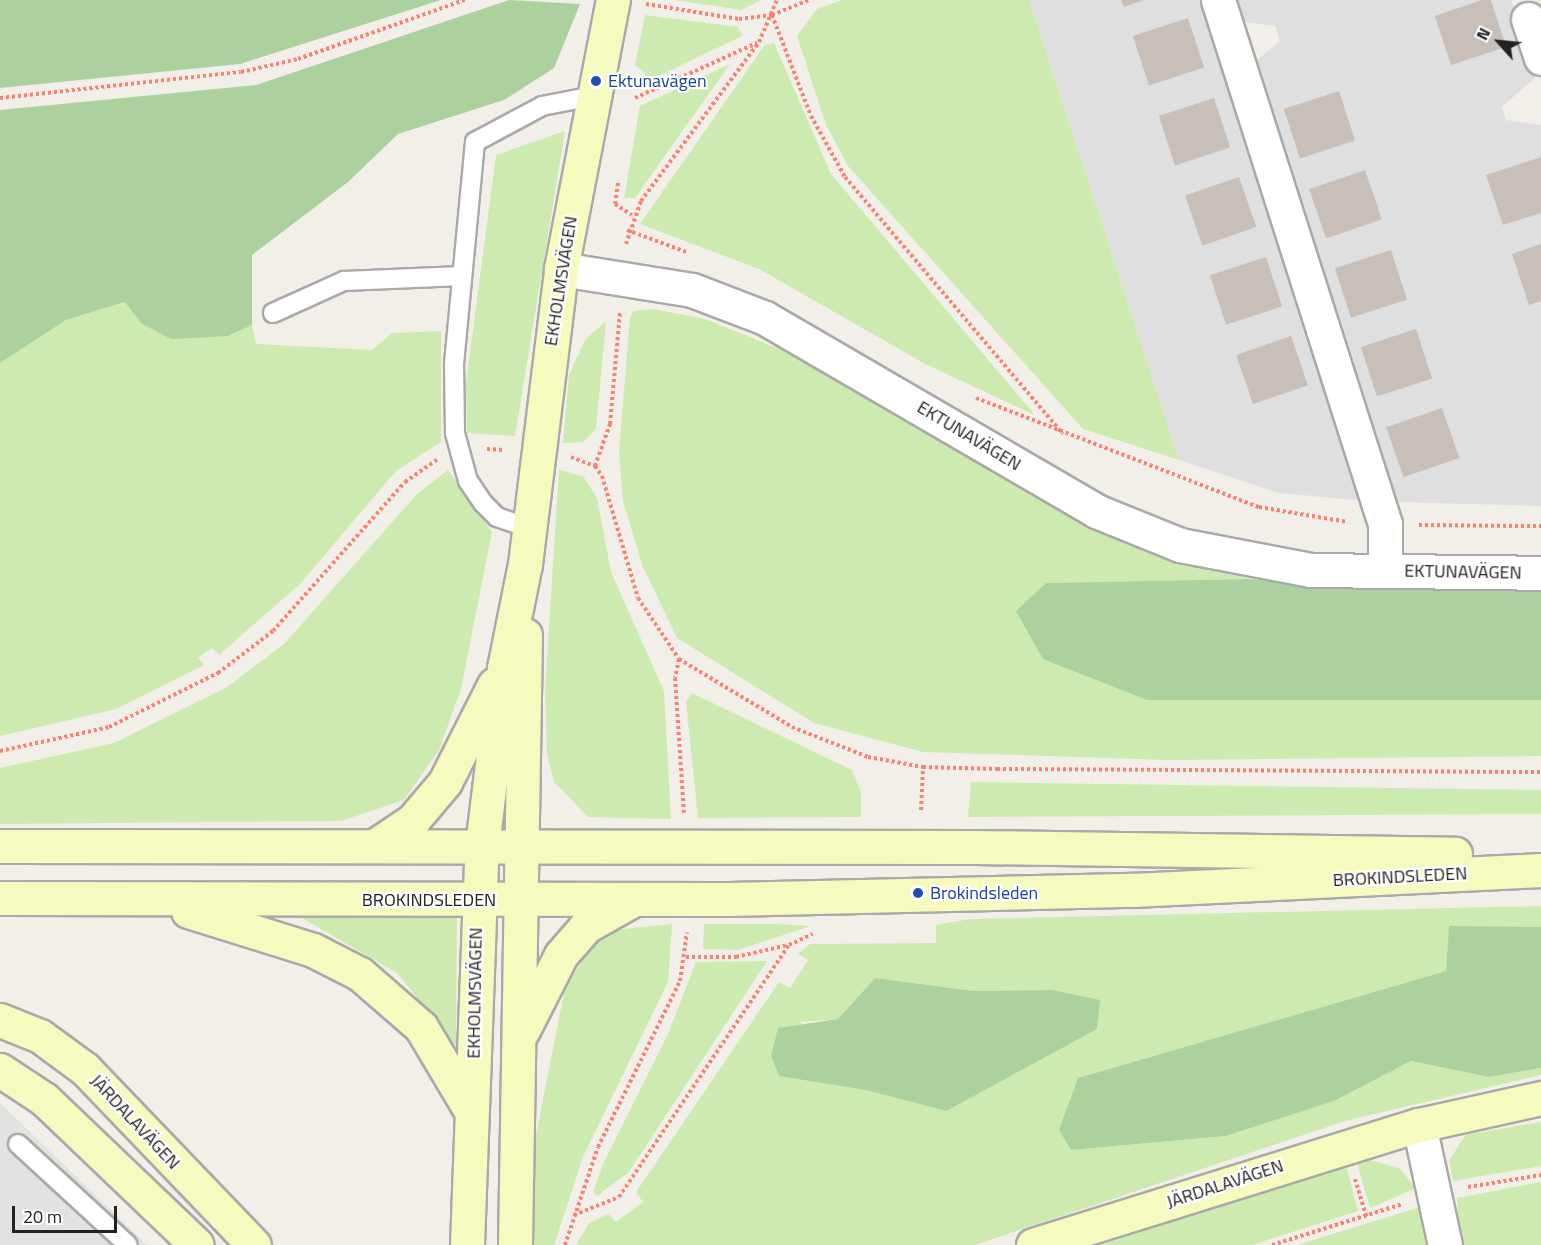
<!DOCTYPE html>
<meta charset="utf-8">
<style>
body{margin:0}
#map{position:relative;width:1541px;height:1245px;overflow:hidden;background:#f2efe9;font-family:"Titillium Web",sans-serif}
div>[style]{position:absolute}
.residential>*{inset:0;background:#e0dfdf}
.grass>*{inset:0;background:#cdebb0}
.forest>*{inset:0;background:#add19e}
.parking>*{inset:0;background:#e2e2e2}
.building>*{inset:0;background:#c7bfb8;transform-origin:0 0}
.path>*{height:4px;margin-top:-2px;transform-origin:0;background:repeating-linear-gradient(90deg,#fa8072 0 3px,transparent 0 6px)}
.roads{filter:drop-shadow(2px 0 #a9a9a9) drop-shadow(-2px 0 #a9a9a9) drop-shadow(0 2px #a9a9a9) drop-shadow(0 -2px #a9a9a9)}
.lane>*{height:18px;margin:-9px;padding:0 9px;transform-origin:9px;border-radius:9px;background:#fff}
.street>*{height:33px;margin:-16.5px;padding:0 16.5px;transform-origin:16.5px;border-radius:16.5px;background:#fff}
.secondary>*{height:33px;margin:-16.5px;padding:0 16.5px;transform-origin:16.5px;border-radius:16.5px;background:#f7fabf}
.dots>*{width:16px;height:16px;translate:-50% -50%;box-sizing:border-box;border:3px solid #fff;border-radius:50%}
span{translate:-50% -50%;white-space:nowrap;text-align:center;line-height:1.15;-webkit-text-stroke:4.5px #fff;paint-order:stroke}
.transit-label{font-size:18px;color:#164399}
.left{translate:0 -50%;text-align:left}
.street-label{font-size:18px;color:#222}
.north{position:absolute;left:1469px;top:12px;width:60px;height:60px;-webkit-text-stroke:4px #fff;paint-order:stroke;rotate:297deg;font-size:16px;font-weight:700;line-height:24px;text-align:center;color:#222}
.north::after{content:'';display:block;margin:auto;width:21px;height:27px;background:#222;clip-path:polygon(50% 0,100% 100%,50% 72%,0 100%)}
.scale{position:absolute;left:12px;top:1206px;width:105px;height:27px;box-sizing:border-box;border:3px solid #222;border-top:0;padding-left:8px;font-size:18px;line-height:21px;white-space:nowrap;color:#222;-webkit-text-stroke:4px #fff;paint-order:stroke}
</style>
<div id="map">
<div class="residential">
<div style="clip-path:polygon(1029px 0,1206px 0,1365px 501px,1279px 493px,1179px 460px)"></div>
<div style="clip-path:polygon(1231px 0,1511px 0,1536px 77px,1502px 107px,1506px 120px,1541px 125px,1541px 506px,1395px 502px,1252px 64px,1280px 41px,1275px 26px,1238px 21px)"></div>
</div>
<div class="grass">
<div style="clip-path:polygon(675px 0,761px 0,741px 10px)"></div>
<div style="clip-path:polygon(842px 0,1029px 0,1179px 460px,1083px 429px,848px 166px,826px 125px,797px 36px,817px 9px)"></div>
<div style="clip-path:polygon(645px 15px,738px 27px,742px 36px,644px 83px,645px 73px,635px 65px)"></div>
<div style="clip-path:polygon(774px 43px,831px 174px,1035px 415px,927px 365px,759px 269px,640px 224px,764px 46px)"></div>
<div style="clip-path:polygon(730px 64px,635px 198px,624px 198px,640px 106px)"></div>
<div style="clip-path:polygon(565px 131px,515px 436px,467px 433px,466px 383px,496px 155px)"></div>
<div style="clip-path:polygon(126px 302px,142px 324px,228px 336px,252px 325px,256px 344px,372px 350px,392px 333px,441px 331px,441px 442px,396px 471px,300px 584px,219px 655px,212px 648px,198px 658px,204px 665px,116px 709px,0 736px,0 363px,66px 320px)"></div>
<div style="clip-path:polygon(653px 309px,705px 319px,794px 355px,1128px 545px,1250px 579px,1046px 583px,1147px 700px,1541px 700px,1541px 756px,1167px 760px,923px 752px,814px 723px,677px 638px,642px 565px,623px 501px,619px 452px,630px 317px,634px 311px)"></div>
<div style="clip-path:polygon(606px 322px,596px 429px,583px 442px,563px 443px,569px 375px,586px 338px)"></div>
<div style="clip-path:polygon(448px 470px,492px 532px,461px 689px,439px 750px,404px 800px,341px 821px,0 824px,0 768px,114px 743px,227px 687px,284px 644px,417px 494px)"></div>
<div style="clip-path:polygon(559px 470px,583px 476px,597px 498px,611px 572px,664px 691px,671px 819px,588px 817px,554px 782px,547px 755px,545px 690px)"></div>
<div style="clip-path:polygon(692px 693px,852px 770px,861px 792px,861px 817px,698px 818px,686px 702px)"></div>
<div style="clip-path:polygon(971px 782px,1541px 790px,1541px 814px,968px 817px)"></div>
<div style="clip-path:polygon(evenodd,1541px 906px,1541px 927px,1449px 926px,1446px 971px,1078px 1078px,1071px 1150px,1226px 1136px,1334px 1101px,1411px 1061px,1489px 1077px,1541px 1068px,1541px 1075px,1345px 1121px,975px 1245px,576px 1245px,589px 1223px,608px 1214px,616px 1222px,643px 1202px,636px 1192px,779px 982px,790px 988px,808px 960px,798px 954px,810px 944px,936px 943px,936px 925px,970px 919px,1541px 906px,875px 978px,974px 991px,1052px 990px,946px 1111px,867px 1090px,800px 1022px,838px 1019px,875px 978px)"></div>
<div style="clip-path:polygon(300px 917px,457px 917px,456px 1046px,397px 973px)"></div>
<div style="clip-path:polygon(672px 924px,668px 982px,583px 1157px,554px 1245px,532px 1245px,533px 1150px,565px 988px,593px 945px,615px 930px)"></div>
<div style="clip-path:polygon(704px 924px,776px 924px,811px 926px,738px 950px,703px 949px)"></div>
<div style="clip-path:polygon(767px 961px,629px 1172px,597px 1196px,593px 1192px,603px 1164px,668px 1034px,696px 962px)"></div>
<div style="clip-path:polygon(1541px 1122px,1541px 1166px,1453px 1181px,1449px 1161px,1465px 1135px)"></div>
<div style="clip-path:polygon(1370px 1160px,1399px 1168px,1416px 1188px,1370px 1208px,1357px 1163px)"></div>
<div style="clip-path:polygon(1346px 1165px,1358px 1211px,1252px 1245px,1101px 1245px)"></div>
<div style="clip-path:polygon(1541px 1182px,1541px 1245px,1460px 1245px,1457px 1198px)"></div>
<div style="clip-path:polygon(1420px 1207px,1429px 1245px,1297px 1245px)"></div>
</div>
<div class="forest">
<div style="clip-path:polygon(0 0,441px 0,240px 64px,0 88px)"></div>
<div style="clip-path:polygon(509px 0,580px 4px,554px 68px,504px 100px,398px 134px,348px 182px,252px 255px,252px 325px,228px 336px,171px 339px,142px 324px,125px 302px,66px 320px,0 363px,0 110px,256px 85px)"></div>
<div style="clip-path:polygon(1250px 579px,1311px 586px,1541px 590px,1541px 700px,1147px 700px,1043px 659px,1016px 611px,1046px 583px)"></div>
<div style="clip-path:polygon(1449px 926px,1541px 927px,1541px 1068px,1489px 1077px,1411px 1061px,1334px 1101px,1226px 1136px,1071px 1150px,1059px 1130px,1078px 1078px,1446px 971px)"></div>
<div style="clip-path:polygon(875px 978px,974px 991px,1052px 990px,1100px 1000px,1097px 1029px,946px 1111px,866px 1090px,779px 1076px,771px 1056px,778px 1028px,838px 1019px)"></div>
</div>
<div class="parking">
<div style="clip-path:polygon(0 1103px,147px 1245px,0 1245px)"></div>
</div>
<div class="building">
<div style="clip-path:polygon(1121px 0,1144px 0,1124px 7px)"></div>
<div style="clip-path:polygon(1482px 0,1491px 0,1506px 47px,1451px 65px,1435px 16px)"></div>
<div style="left:1188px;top:18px;width:52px;height:58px;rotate:72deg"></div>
<div style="left:1339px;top:91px;width:52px;height:58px;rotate:72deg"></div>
<div style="left:1214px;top:98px;width:52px;height:58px;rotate:72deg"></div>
<div style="clip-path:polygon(1541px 157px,1541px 213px,1503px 225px,1486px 175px)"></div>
<div style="left:1365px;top:170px;width:52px;height:59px;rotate:71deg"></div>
<div style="left:1239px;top:177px;width:53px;height:57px;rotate:71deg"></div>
<div style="clip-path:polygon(1541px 244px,1541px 301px,1529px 305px,1512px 254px)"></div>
<div style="left:1391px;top:250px;width:52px;height:59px;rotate:72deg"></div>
<div style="left:1266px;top:257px;width:52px;height:59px;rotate:72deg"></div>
<div style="left:1416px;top:329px;width:52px;height:58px;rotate:72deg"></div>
<div style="left:1291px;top:336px;width:52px;height:58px;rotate:71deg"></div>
<div style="left:1442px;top:408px;width:53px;height:59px;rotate:71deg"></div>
</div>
<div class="path">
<div style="left:646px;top:4px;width:94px;rotate:9.2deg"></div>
<div style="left:739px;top:19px;width:33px;rotate:-7deg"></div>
<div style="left:772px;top:15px;width:40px;rotate:-22deg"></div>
<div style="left:772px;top:15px;width:108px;rotate:68.9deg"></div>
<div style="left:811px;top:116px;width:70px;rotate:60.9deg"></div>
<div style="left:845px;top:177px;width:337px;rotate:49.7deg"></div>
<div style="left:0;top:98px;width:242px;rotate:-6.2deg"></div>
<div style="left:241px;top:72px;width:58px;rotate:-12.8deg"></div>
<div style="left:298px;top:59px;width:177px;rotate:-19.5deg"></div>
<div style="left:635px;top:98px;width:134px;rotate:-24.3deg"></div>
<div style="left:618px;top:183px;width:21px;rotate:98deg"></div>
<div style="left:615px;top:204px;width:20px;rotate:33deg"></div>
<div style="left:627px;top:230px;width:63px;rotate:20.4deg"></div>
<div style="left:626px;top:244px;width:46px;rotate:-70.8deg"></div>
<div style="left:641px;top:201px;width:198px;rotate:-53.4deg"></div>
<div style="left:759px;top:42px;width:46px;rotate:-66.8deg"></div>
<div style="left:976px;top:398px;width:303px;rotate:21.1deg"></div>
<div style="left:1259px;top:507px;width:90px;rotate:9.6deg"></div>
<div style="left:487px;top:449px;width:17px;rotate:3deg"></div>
<div style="left:571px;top:457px;width:26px;rotate:21deg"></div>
<div style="left:595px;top:466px;width:12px;rotate:55deg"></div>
<div style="left:602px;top:476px;width:127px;rotate:73.6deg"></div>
<div style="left:638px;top:598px;width:73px;rotate:56.1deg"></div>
<div style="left:679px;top:659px;width:132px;rotate:31deg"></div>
<div style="left:792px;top:727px;width:82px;rotate:21.5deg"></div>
<div style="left:868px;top:757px;width:56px;rotate:10.3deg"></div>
<div style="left:923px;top:767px;width:74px;rotate:1.5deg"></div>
<div style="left:997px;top:769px;width:544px;rotate:0.32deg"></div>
<div style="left:595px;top:466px;width:45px;rotate:-70.3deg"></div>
<div style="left:610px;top:424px;width:113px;rotate:-84.9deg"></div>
<div style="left:1419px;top:525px;width:122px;rotate:0.5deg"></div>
<div style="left:679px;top:659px;width:19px;rotate:102deg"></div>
<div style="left:675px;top:678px;width:135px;rotate:86.2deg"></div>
<div style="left:0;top:751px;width:112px;rotate:-12.4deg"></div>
<div style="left:109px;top:727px;width:122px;rotate:-26.4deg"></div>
<div style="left:218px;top:673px;width:69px;rotate:-37.4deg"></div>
<div style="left:273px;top:631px;width:199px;rotate:-48.5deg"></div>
<div style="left:405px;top:482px;width:39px;rotate:-35deg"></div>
<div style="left:921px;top:810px;width:43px;rotate:-87.3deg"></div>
<div style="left:686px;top:957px;width:50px"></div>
<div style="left:736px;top:957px;width:53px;rotate:-13deg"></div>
<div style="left:1355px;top:1179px;width:39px;rotate:73deg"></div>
<div style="left:1468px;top:1187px;width:74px;rotate:-9.3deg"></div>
<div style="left:574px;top:1215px;width:48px;rotate:-21.8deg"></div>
<div style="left:619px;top:1197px;width:304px;rotate:-56deg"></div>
<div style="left:789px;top:945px;width:26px;rotate:-25deg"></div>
<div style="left:565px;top:1245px;width:103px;rotate:-71.4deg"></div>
<div style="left:598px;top:1147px;width:185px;rotate:-63.7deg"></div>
<div style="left:680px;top:981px;width:49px;rotate:-81.9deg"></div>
<div style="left:1272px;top:1245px;width:137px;rotate:-17.4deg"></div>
</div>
<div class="roads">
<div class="lane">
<div style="left:273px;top:313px;width:78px;rotate:-24.3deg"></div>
<div style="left:344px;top:281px;width:118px;rotate:-2.4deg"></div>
<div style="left:529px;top:528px;width:34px;rotate:-161deg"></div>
<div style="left:497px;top:517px;width:20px;rotate:-135deg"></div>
<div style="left:483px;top:503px;width:27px;rotate:-124deg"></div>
<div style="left:468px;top:481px;width:50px;rotate:-105.2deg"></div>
<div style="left:455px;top:433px;width:69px;rotate:-90.8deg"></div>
<div style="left:454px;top:364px;width:223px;rotate:-84.6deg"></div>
<div style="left:475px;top:142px;width:76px;rotate:-28.2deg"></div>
<div style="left:542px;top:106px;width:52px;rotate:-11.1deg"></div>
<div style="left:18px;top:1144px;width:149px;rotate:42.6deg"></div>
</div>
<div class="street">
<div style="left:1218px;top:0;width:550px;rotate:72.32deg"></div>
<div style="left:1385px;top:524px;width:46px;rotate:90deg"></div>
<div style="left:1528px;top:19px;width:41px;rotate:71.6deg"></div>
<div style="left:561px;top:269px;width:133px;rotate:9.1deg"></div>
<div style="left:692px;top:290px;width:78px;rotate:21deg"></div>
<div style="left:765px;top:318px;width:383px;rotate:30.2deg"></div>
<div style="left:1096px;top:511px;width:91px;rotate:22deg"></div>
<div style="left:1180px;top:545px;width:133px;rotate:10.8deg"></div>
<div style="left:1311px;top:570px;width:230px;rotate:0.7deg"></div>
<div style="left:1419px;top:1125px;width:123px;rotate:77.8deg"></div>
</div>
<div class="secondary">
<div style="left:376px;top:845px;width:45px;rotate:-34deg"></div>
<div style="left:413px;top:820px;width:50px;rotate:-49.9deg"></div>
<div style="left:445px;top:782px;width:109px;rotate:-63.2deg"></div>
<div style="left:0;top:846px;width:976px;rotate:0.06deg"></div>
<div style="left:976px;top:847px;width:479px;rotate:0.8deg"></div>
<div style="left:0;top:898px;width:728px;rotate:0.08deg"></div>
<div style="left:728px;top:899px;width:406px;rotate:-1.3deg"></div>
<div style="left:1134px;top:890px;width:407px;rotate:-2.8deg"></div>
<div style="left:188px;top:911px;width:131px;rotate:17.3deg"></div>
<div style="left:313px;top:950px;width:53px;rotate:27.1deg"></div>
<div style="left:360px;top:974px;width:81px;rotate:41deg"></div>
<div style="left:421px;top:1027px;width:98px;rotate:59.2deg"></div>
<div style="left:0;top:1020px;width:43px;rotate:21.8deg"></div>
<div style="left:40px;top:1036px;width:56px;rotate:36.3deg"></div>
<div style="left:85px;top:1069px;width:244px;rotate:46.2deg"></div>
<div style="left:523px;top:1030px;width:84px;rotate:-63.1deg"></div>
<div style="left:561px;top:955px;width:37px;rotate:-49deg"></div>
<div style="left:585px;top:927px;width:53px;rotate:-29.5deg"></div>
<div style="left:0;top:1070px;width:53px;rotate:33.4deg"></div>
<div style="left:44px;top:1099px;width:211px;rotate:43.7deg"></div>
<div style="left:467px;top:1245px;width:400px;rotate:-87.9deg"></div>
<div style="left:482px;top:845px;width:178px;rotate:-82.9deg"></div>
<div style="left:504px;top:668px;width:106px;rotate:-78.6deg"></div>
<div style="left:525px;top:564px;width:297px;rotate:-83deg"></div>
<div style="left:561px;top:269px;width:274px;rotate:-79.1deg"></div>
<div style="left:515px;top:1245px;width:610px;rotate:-89.06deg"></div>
<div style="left:1033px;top:1245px;width:404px;rotate:-17.3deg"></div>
<div style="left:1419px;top:1125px;width:125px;rotate:-12.5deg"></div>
</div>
</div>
<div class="dots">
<div style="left:596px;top:81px;background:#1a4fb4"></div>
<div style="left:918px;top:893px;background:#1a4fb4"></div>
</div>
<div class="transit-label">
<span class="left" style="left:608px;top:81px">Ektunavägen</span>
<span class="left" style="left:930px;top:893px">Brokindsleden</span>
</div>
<div class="street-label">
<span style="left:561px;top:281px;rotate:-81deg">EKHOLMSVÄGEN</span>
<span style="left:969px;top:436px;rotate:31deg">EKTUNAVÄGEN</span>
<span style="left:1463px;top:572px;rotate:1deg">EKTUNAVÄGEN</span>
<span style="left:1400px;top:877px;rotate:-3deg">BROKINDSLEDEN</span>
<span style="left:429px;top:900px">BROKINDSLEDEN</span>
<span style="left:475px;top:993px;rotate:-89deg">EKHOLMSVÄGEN</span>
<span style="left:135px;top:1122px;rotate:47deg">JÄRDALAVÄGEN</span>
<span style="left:1225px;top:1184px;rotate:-18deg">JÄRDALAVÄGEN</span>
</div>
<div class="north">N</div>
<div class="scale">20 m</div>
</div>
